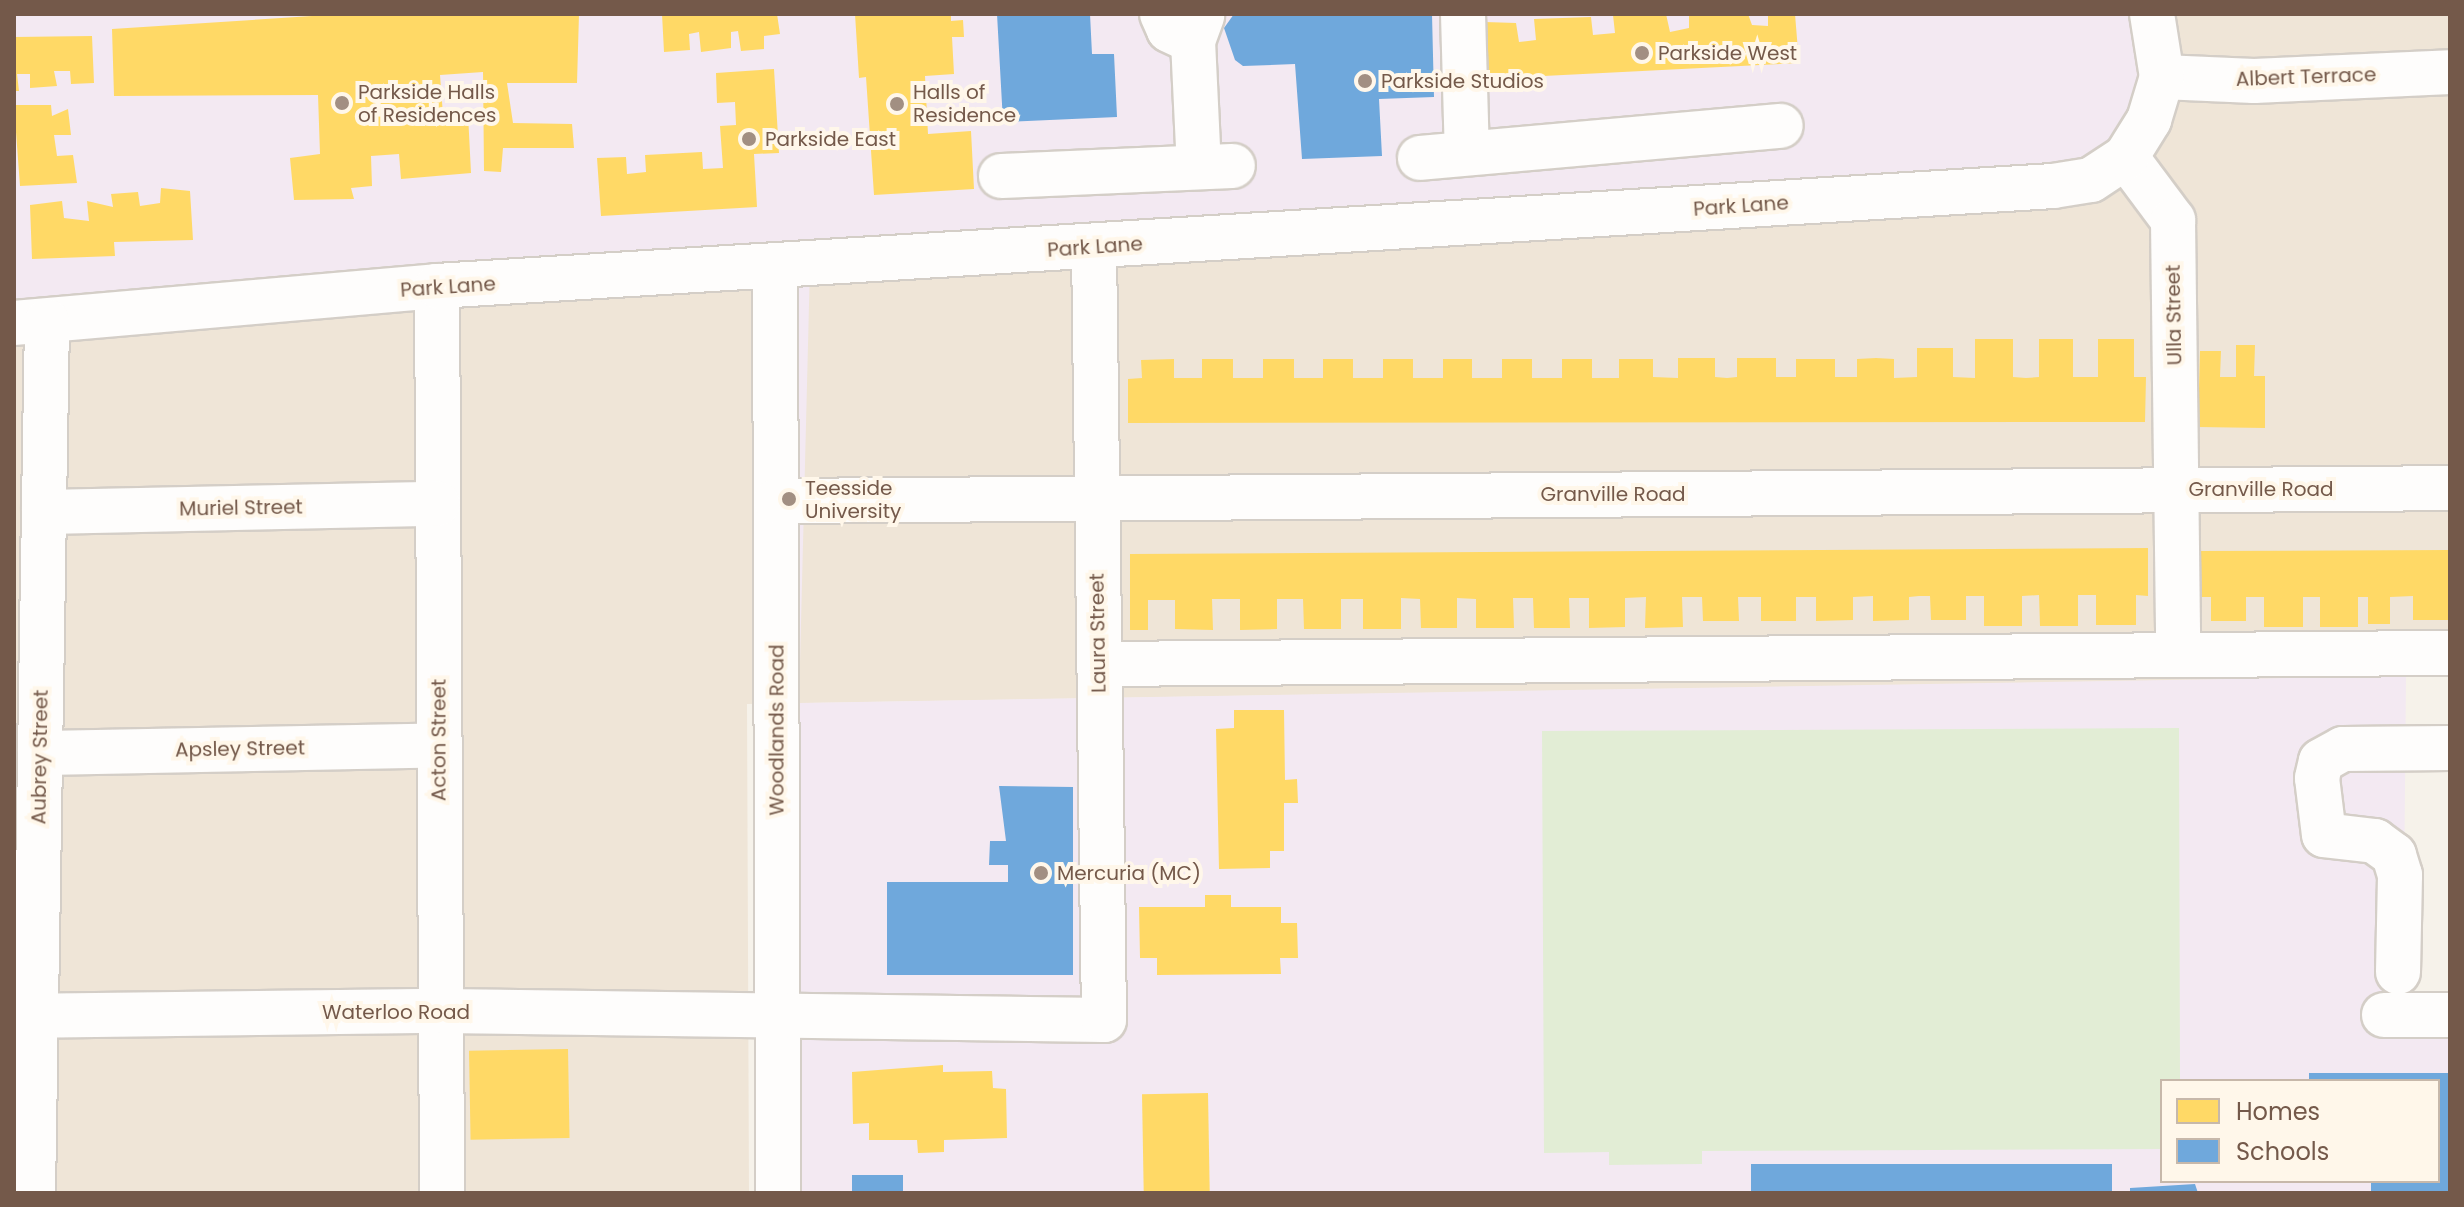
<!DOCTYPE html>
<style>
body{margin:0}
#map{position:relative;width:2464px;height:1207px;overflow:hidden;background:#f6f2ea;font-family:Poppins,sans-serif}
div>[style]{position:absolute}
.residential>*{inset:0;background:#efe5d7}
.education>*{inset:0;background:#f3e9f2}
.green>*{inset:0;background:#e2edd5}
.homes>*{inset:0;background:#ffd966;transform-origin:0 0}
.schools>*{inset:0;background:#6fa8dc;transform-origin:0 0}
.roads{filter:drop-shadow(2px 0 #d4cec7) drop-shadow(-2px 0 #d4cec7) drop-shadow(0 2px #d4cec7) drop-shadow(0 -2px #d4cec7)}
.minor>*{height:44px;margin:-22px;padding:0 22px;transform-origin:22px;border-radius:22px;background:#fefdfc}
.dots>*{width:22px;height:22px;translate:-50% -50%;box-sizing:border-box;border:4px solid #fff7ea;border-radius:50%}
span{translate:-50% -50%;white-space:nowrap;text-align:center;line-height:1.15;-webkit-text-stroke:8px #fff7ea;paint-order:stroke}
.poi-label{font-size:20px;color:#74594a}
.left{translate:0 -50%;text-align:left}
.street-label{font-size:20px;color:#74594a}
.frame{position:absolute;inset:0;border:16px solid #74594a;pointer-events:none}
.legend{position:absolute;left:2160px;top:1079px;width:280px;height:104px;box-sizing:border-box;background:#fff7ea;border:2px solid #c7b8aa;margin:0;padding:10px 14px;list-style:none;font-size:24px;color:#74594a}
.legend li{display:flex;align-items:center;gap:16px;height:40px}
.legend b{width:40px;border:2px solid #c7b8aa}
</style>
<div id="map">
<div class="residential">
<div style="clip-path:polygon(14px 14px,2450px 14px,2450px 676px,747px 704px,749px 1193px,14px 1193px)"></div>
</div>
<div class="education">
<div style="clip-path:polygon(evenodd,14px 14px,2130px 14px,2157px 99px,2126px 157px,2053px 186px,810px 265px,799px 703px,2406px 676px,2403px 1009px,2450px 1010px,2450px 1193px,774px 1193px,775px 267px,14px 323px,14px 14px,2162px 1081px,2438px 1081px,2438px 1181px,2162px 1181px,2162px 1081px)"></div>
</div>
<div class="green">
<div style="clip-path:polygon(2179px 728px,2180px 1081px,2162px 1081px,2162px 1149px,1702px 1151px,1702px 1164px,1609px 1165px,1609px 1152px,1544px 1153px,1542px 731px)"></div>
</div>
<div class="homes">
<div style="clip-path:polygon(343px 14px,579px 14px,577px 83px,507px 83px,513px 123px,572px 124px,574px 148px,503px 148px,501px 172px,484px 171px,483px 72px,440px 75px,443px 115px,468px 114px,471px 173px,401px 179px,399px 154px,371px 156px,372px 186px,351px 188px,354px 199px,294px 200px,290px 158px,320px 154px,318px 95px,114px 96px,112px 29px)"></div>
<div style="clip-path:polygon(662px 14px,777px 14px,780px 34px,764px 36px,764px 49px,741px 51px,738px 31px,731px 32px,731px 48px,701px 52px,699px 32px,689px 34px,690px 50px,664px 52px)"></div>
<div style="clip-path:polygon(855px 14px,951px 14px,951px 21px,963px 20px,964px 37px,952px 37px,954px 74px,925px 76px,928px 134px,971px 131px,974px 189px,874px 195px,866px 77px,859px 78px)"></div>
<div style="clip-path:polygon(1666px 14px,1670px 32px,1689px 28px,1689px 14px,1748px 14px,1752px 25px,1768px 26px,1768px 14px,1795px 14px,1799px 63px,1487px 79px,1485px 22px,1516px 23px,1519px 42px,1536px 40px,1534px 19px,1591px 17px,1593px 35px,1615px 33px,1613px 15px)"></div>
<div style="clip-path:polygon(92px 36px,94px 83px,71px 84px,70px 71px,54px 71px,57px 86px,30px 88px,30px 74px,17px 74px,19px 91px,14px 91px,14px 37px)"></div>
<div style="clip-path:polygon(774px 69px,779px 153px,754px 154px,757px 207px,601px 216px,597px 158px,626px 157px,627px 174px,646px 172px,645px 155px,702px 152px,703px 169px,723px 168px,720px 126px,736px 125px,735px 102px,717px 103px,716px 73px)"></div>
<div style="clip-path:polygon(14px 105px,51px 105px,52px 116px,68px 109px,71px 135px,54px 135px,57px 156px,73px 155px,77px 183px,20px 186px)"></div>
<div style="clip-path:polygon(161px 188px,190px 191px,193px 240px,114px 242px,115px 256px,32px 259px,30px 205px,62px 201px,64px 218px,89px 221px,87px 201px,113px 207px,111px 194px,138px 192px,140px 206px,160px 203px)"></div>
<div style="clip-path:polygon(1975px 339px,2013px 339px,2013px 377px,2026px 378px,2039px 377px,2039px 339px,2073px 339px,2073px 377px,2098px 377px,2098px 339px,2134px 339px,2134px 377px,2146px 377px,2145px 422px,1128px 423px,1128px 379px,1142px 378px,1141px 360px,1174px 359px,1174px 378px,1202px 378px,1202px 359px,1233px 359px,1233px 378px,1263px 378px,1263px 359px,1294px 359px,1294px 378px,1323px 378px,1323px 359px,1353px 359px,1353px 378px,1383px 378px,1383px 359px,1413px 359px,1413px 378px,1443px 378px,1443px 359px,1472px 359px,1472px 378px,1502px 378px,1502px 359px,1532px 359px,1532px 378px,1562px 378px,1562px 359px,1592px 359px,1592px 378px,1619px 378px,1619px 359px,1653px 359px,1653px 377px,1678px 378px,1678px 358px,1715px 358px,1715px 377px,1727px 378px,1737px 377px,1737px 358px,1776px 358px,1776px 377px,1796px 377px,1796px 359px,1835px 359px,1835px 377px,1857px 377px,1857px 359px,1876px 358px,1894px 359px,1894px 378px,1917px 377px,1917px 348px,1953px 348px,1953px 377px,1975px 378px)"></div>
<div style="clip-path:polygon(2236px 345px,2255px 345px,2254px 376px,2265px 376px,2265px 428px,2198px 427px,2200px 351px,2221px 351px,2220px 377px,2236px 377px)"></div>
<div style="clip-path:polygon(2148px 548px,2148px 596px,2136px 595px,2136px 625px,2096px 625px,2096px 595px,2078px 595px,2078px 626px,2040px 626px,2039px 595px,2022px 596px,2022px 626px,1984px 626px,1984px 596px,1966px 596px,1966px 620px,1931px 620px,1930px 596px,1919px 596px,1909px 597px,1909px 620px,1873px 621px,1873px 596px,1853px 597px,1853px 620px,1816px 621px,1816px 597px,1796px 597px,1796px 621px,1761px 621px,1761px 597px,1738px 597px,1739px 621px,1703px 621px,1702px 597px,1682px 597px,1683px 627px,1645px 628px,1646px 597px,1625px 598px,1625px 627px,1589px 628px,1589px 598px,1569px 598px,1570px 628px,1534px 628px,1533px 598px,1513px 598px,1514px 628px,1476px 628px,1476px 599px,1457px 598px,1457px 628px,1421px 628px,1420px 599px,1401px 598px,1401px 629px,1363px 629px,1363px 599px,1341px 599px,1341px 629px,1304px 629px,1303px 599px,1277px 599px,1277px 629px,1240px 630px,1240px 599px,1212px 599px,1213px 630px,1175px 629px,1175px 600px,1148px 600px,1148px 630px,1130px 630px,1130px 554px)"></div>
<div style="clip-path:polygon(2450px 550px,2448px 620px,2413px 620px,2413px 596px,2390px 597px,2390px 624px,2368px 624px,2368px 597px,2358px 597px,2358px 627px,2320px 627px,2320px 597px,2303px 597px,2303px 627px,2264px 627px,2264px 597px,2246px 597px,2246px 621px,2211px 621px,2211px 597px,2200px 597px,2199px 551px)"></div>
<div style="clip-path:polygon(1234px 710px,1284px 710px,1285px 780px,1297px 779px,1298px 803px,1284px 803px,1284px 851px,1270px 851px,1270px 868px,1219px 869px,1216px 729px,1234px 728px)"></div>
<div style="clip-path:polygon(1205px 895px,1231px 895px,1231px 907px,1281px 907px,1281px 923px,1297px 923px,1298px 958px,1280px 958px,1281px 974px,1157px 975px,1157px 958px,1140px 958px,1139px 907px,1205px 907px)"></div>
<div style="left:568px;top:1049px;width:89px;height:99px;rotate:89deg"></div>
<div style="clip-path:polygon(943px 1065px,943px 1072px,992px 1071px,993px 1088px,1006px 1089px,1007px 1138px,944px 1140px,944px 1152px,918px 1153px,917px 1140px,869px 1140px,869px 1123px,853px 1124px,852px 1072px)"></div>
<div style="left:1208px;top:1093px;width:100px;height:66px;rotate:89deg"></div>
</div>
<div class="schools">
<div style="clip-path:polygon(997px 14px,1090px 14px,1092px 54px,1114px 54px,1117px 117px,1003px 122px)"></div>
<div style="clip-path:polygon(1234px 14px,1432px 14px,1434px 97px,1379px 99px,1382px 156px,1302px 159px,1295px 64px,1243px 66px,1235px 60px,1224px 28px)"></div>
<div style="clip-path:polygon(999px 786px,1073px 787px,1073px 975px,887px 975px,887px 882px,1008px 882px,1008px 865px,989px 865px,990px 841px,1006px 841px)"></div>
<div style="clip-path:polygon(2309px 1073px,2450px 1073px,2450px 1193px,2371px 1193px,2371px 1181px,2438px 1181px,2438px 1081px,2309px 1081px)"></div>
<div style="left:2112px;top:1164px;width:29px;height:361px;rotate:90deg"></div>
<div style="left:852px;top:1175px;width:51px;height:18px"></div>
<div style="clip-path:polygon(2195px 1184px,2198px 1193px,2130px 1193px,2130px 1188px)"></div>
</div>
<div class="roads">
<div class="minor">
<div style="left:1162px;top:14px;width:17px;rotate:66deg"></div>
<div style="left:1169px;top:30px;width:26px;rotate:25deg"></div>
<div style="left:1193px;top:41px;width:27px;rotate:-70deg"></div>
<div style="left:1463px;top:14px;width:139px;rotate:88.4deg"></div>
<div style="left:1193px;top:41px;width:126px;rotate:87.3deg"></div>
<div style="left:2162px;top:77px;width:92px;rotate:2.5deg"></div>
<div style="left:2254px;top:81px;width:196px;rotate:-2.6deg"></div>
<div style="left:2126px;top:157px;width:79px;rotate:53.3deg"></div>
<div style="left:2173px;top:220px;width:434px;rotate:89.3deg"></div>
<div style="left:1420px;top:158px;width:362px;rotate:-5.1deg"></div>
<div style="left:1001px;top:176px;width:232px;rotate:-2.5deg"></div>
<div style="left:775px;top:267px;width:926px;rotate:89.81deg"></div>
<div style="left:437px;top:286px;width:907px;rotate:89.68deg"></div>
<div style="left:14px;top:323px;width:425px;rotate:-5deg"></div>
<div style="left:437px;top:286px;width:1619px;rotate:-3.54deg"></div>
<div style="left:2053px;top:186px;width:38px;rotate:-9deg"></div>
<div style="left:2091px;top:180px;width:42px;rotate:-33.3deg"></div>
<div style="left:2126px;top:157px;width:44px;rotate:-58.1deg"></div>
<div style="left:2149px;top:120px;width:45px;rotate:-73.2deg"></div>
<div style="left:2162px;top:77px;width:64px;rotate:-99deg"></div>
<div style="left:776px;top:501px;width:1674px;rotate:-0.44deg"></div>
<div style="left:44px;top:512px;width:394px;rotate:-1.2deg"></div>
<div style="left:1099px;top:664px;width:1351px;rotate:-0.47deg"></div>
<div style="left:40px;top:753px;width:399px;rotate:-1.1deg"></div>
<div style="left:2398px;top:972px;width:97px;rotate:-88.8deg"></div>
<div style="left:2400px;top:875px;width:21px;rotate:-107deg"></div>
<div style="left:2394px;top:855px;width:24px;rotate:-144deg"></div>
<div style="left:2375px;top:841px;width:51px;rotate:-173.3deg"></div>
<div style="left:2324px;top:835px;width:57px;rotate:-97deg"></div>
<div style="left:2317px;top:778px;width:17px;rotate:-77deg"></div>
<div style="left:2321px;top:761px;width:25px;rotate:-29deg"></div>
<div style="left:2343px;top:749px;width:107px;rotate:-0.5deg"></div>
<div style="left:2384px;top:1015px;width:66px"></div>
<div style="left:14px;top:1016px;width:427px;rotate:-0.7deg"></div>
<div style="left:441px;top:1011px;width:663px;rotate:0.78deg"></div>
<div style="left:1104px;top:1020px;width:773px;rotate:-90.74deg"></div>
<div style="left:33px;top:1193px;width:872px;rotate:-89.08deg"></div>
</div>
</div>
<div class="dots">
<div style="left:1642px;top:53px;background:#a28f82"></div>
<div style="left:1365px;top:81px;background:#a28f82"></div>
<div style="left:342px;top:103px;background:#a28f82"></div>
<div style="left:897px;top:104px;background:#a28f82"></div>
<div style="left:749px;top:139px;background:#a28f82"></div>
<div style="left:789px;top:499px;background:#a28f82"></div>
<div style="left:1041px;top:873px;background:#a28f82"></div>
</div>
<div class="poi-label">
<span class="left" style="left:1658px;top:53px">Parkside West</span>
<span class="left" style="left:1381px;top:81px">Parkside Studios</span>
<span class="left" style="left:358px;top:104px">Parkside Halls<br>of Residences</span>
<span class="left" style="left:913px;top:104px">Halls of<br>Residence</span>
<span class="left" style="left:765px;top:139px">Parkside East</span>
<span class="left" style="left:805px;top:500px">Teesside<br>University</span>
<span class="left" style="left:1057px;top:873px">Mercuria (MC)</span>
</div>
<div class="street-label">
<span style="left:2306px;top:77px;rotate:-2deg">Albert Terrace</span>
<span style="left:1741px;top:206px;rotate:-4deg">Park Lane</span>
<span style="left:1095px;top:247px;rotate:-4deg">Park Lane</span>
<span style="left:448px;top:287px;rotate:-4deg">Park Lane</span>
<span style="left:2174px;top:315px;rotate:-91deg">Ulla Street</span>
<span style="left:2261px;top:489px">Granville Road</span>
<span style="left:1613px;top:494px">Granville Road</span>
<span style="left:241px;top:508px;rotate:-1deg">Muriel Street</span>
<span style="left:1098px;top:633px;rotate:-91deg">Laura Street</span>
<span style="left:777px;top:730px;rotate:-90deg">Woodlands Road</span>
<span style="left:439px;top:740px;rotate:-90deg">Acton Street</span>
<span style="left:240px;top:749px;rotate:-1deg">Apsley Street</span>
<span style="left:40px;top:757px;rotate:-89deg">Aubrey Street</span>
<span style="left:396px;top:1012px">Waterloo Road</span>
</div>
<div class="frame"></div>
<ul class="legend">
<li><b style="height:22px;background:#ffd966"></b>Homes</li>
<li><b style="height:22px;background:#6fa8dc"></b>Schools</li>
</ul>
</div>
